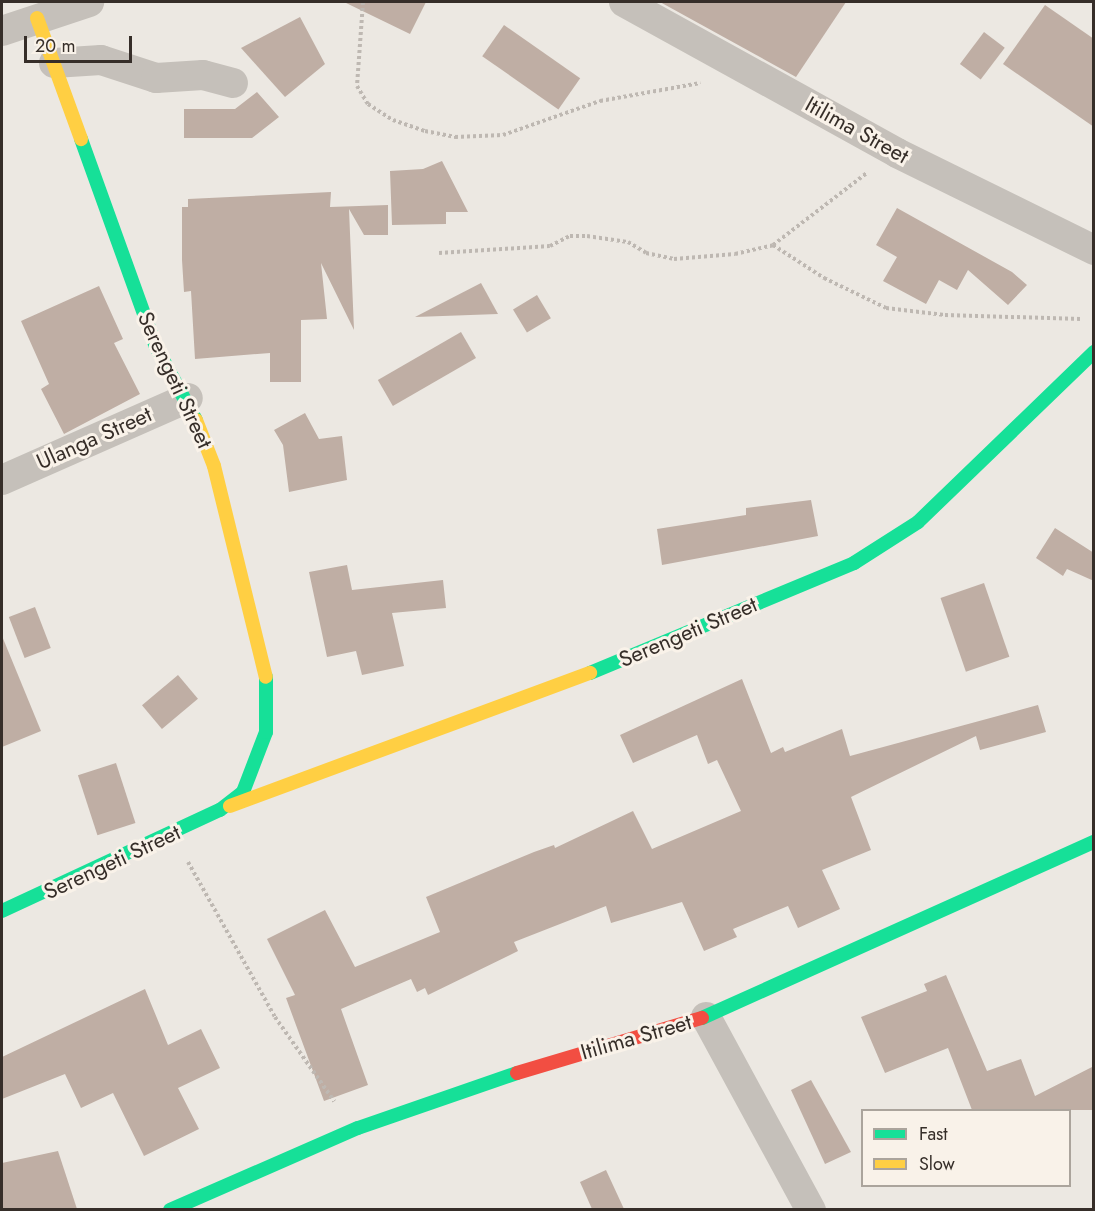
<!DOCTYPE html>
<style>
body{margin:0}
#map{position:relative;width:1095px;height:1211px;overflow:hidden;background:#ece8e2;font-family:Jost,sans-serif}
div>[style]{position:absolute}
.building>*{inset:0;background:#bfaea4;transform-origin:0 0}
.path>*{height:4px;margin-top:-2px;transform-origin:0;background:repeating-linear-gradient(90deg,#beb8b2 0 3px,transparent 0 6px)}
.street>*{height:30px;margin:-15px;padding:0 15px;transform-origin:15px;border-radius:15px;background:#c5c0ba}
.fast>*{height:14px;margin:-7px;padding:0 7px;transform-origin:7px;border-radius:7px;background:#16e098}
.slow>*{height:14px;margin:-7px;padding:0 7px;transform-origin:7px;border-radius:7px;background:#ffcf43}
.jam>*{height:14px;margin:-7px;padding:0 7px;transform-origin:7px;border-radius:7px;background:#f24e42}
span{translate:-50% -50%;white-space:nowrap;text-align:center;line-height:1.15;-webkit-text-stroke:6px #f9f2e9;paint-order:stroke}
.street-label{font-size:22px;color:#362e29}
.frame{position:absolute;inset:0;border:3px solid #362e29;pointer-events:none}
.legend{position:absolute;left:861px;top:1109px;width:210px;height:78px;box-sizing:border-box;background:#f9f2e9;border:2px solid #aba49c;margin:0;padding:8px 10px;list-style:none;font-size:18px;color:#362e29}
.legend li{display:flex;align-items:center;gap:12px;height:30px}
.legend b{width:30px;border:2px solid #aba49c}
.scale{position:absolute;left:24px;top:36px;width:108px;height:27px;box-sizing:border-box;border:3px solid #362e29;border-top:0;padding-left:8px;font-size:18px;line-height:21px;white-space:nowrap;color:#362e29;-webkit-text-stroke:4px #f9f2e9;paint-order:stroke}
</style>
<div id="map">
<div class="building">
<div style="clip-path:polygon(344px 2px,426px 2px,410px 34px)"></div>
<div style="clip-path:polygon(660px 2px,846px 2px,796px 77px)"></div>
<div style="clip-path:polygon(1045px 5px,1094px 39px,1094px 127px,1003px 64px)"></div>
<div style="clip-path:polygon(300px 17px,325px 64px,285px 97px,241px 48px)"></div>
<div style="left:504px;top:25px;width:93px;height:38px;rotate:35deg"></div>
<div style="left:984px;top:32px;width:26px;height:40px;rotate:37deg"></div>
<div style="clip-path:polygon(257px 92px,279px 117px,252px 138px,184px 138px,184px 109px,235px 109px)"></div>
<div style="clip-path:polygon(442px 161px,468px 212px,446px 212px,446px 224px,392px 225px,390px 171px,423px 169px)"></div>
<div style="clip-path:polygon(331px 192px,330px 207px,388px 205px,388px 235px,364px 235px,349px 209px,354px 330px,321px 263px,327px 319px,301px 320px,301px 382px,270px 382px,270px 353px,195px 359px,191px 291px,184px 292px,182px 260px,182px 207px,188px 207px,188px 199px)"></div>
<div style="clip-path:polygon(897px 208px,1012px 272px,1027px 285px,1008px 305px,968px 270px,957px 290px,939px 280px,926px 304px,883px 281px,897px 257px,876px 245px)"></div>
<div style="clip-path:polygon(481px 283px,498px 314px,415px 317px)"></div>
<div style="clip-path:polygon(99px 286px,123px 339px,114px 343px,140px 394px,64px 434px,41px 389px,49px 384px,21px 321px)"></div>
<div style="left:537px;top:295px;width:27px;height:28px;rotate:59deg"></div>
<div style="left:461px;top:332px;width:30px;height:96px;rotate:60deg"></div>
<div style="clip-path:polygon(305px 413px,319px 439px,342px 436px,347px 480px,289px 492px,283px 445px,274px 430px)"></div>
<div style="clip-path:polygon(811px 500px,818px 536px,662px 565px,657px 529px,746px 515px,746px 508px)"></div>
<div style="clip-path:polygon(1055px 528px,1094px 553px,1094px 581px,1067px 569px,1063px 576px,1036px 558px)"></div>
<div style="clip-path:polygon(347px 565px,352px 590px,443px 580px,446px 608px,392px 613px,404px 666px,362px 675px,356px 651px,327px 657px,309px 572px)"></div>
<div style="left:984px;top:583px;width:78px;height:46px;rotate:71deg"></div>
<div style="left:35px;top:607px;width:44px;height:28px;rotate:69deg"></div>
<div style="clip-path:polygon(2px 636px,41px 731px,2px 747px)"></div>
<div style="left:178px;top:675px;width:31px;height:47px;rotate:50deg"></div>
<div style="clip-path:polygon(742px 679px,771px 753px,783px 747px,785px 752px,842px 729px,850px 756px,1038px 705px,1046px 732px,980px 750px,976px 736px,851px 797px,871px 850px,822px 870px,840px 909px,798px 928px,788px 906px,733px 929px,737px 937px,704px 951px,682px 902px,611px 923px,606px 906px,514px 942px,518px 951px,428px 995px,425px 988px,417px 992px,411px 979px,341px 1009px,368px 1085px,324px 1101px,286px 998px,295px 995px,267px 939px,325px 910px,355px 967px,440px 932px,426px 897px,534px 852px,554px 845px,555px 848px,633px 811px,652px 849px,741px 811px,717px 760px,708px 764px,697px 735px,633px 763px,620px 735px)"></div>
<div style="left:116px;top:763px;width:63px;height:40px;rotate:72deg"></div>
<div style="clip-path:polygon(946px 975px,987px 1071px,1021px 1059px,1035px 1096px,1094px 1066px,1094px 1110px,972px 1110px,948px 1048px,885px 1073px,861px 1017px,927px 991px,924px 984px)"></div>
<div style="clip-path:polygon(145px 989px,168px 1045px,201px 1029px,220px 1068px,178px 1088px,199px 1129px,144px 1156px,113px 1093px,81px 1108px,65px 1074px,2px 1099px,2px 1057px)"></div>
<div style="clip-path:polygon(811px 1080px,851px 1152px,825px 1164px,791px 1090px)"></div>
<div style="clip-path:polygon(58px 1151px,77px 1209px,2px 1209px,2px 1163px)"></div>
<div style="clip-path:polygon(606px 1170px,624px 1209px,592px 1209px,580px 1182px)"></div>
</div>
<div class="path">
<div style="left:363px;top:2px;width:84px;rotate:94.1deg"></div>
<div style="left:357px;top:86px;width:21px;rotate:59deg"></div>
<div style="left:368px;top:104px;width:30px;rotate:33deg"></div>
<div style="left:393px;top:120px;width:34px;rotate:19deg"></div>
<div style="left:425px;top:131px;width:31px;rotate:11deg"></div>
<div style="left:455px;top:137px;width:48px;rotate:-2.4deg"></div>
<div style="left:503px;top:135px;width:103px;rotate:-19.3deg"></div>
<div style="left:600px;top:101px;width:102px;rotate:-10.2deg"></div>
<div style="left:773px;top:245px;width:61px;rotate:32.9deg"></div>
<div style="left:824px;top:278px;width:69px;rotate:25.8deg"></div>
<div style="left:886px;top:308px;width:59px;rotate:6.8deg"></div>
<div style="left:945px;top:315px;width:136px;rotate:1.7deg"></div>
<div style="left:439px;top:253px;width:111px;rotate:-3.6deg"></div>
<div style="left:550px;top:246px;width:22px;rotate:-27deg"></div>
<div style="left:570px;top:236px;width:17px"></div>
<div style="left:587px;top:236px;width:41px;rotate:8.3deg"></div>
<div style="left:628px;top:242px;width:21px;rotate:31deg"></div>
<div style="left:646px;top:253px;width:29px;rotate:12deg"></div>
<div style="left:674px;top:259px;width:61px;rotate:-4.7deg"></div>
<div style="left:735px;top:254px;width:39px;rotate:-13deg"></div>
<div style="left:773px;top:245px;width:118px;rotate:-37.5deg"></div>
<div style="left:188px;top:862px;width:178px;rotate:60.7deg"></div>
<div style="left:275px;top:1017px;width:103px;rotate:54.9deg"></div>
</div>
<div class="street">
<div style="left:624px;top:2px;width:312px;rotate:28.9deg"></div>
<div style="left:897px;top:153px;width:220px;rotate:26.2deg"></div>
<div style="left:2px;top:31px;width:92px;rotate:-18.4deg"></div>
<div style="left:54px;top:63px;width:47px;rotate:-3.7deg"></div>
<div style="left:101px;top:60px;width:58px;rotate:18.1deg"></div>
<div style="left:156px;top:78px;width:47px;rotate:-3.7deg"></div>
<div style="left:203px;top:75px;width:31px;rotate:15deg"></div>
<div style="left:2px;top:480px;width:203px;rotate:-23.8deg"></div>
<div style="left:706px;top:1017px;width:220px;rotate:61.5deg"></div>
</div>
<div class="fast">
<div style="left:81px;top:139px;width:221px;rotate:70.2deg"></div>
<div style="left:156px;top:347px;width:83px;rotate:61.3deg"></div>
<div style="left:590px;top:673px;width:286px;rotate:-22.6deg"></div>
<div style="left:854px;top:563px;width:76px;rotate:-32.6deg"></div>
<div style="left:918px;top:522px;width:245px;rotate:-44deg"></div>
<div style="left:2px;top:911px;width:240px;rotate:-24.9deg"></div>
<div style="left:220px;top:810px;width:29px;rotate:-38deg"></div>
<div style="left:243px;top:792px;width:64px;rotate:-69deg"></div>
<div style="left:266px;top:732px;width:55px;rotate:-90deg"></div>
<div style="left:702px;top:1018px;width:430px;rotate:-24.2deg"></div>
<div style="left:170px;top:1210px;width:205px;rotate:-23.6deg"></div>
<div style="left:358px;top:1128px;width:168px;rotate:-19.1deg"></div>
</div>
<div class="slow">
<div style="left:37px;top:18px;width:129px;rotate:70deg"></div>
<div style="left:196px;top:420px;width:49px;rotate:68.6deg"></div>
<div style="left:214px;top:466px;width:217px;rotate:76.2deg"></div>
<div style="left:230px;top:806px;width:384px;rotate:-20.3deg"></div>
</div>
<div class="jam">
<div style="left:517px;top:1073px;width:193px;rotate:-16.6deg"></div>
</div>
<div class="street-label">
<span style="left:857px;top:130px;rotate:29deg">Itilima Street</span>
<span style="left:175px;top:380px;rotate:65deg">Serengeti Street</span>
<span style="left:94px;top:438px;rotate:-24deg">Ulanga Street</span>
<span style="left:688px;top:632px;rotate:-23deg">Serengeti Street</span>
<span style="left:112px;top:862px;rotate:-25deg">Serengeti Street</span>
<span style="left:636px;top:1037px;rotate:-16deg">Itilima Street</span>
</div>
<div class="frame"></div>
<ul class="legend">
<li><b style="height:8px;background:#16e098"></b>Fast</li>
<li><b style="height:8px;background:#ffcf43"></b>Slow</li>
</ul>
<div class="scale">20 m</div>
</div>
